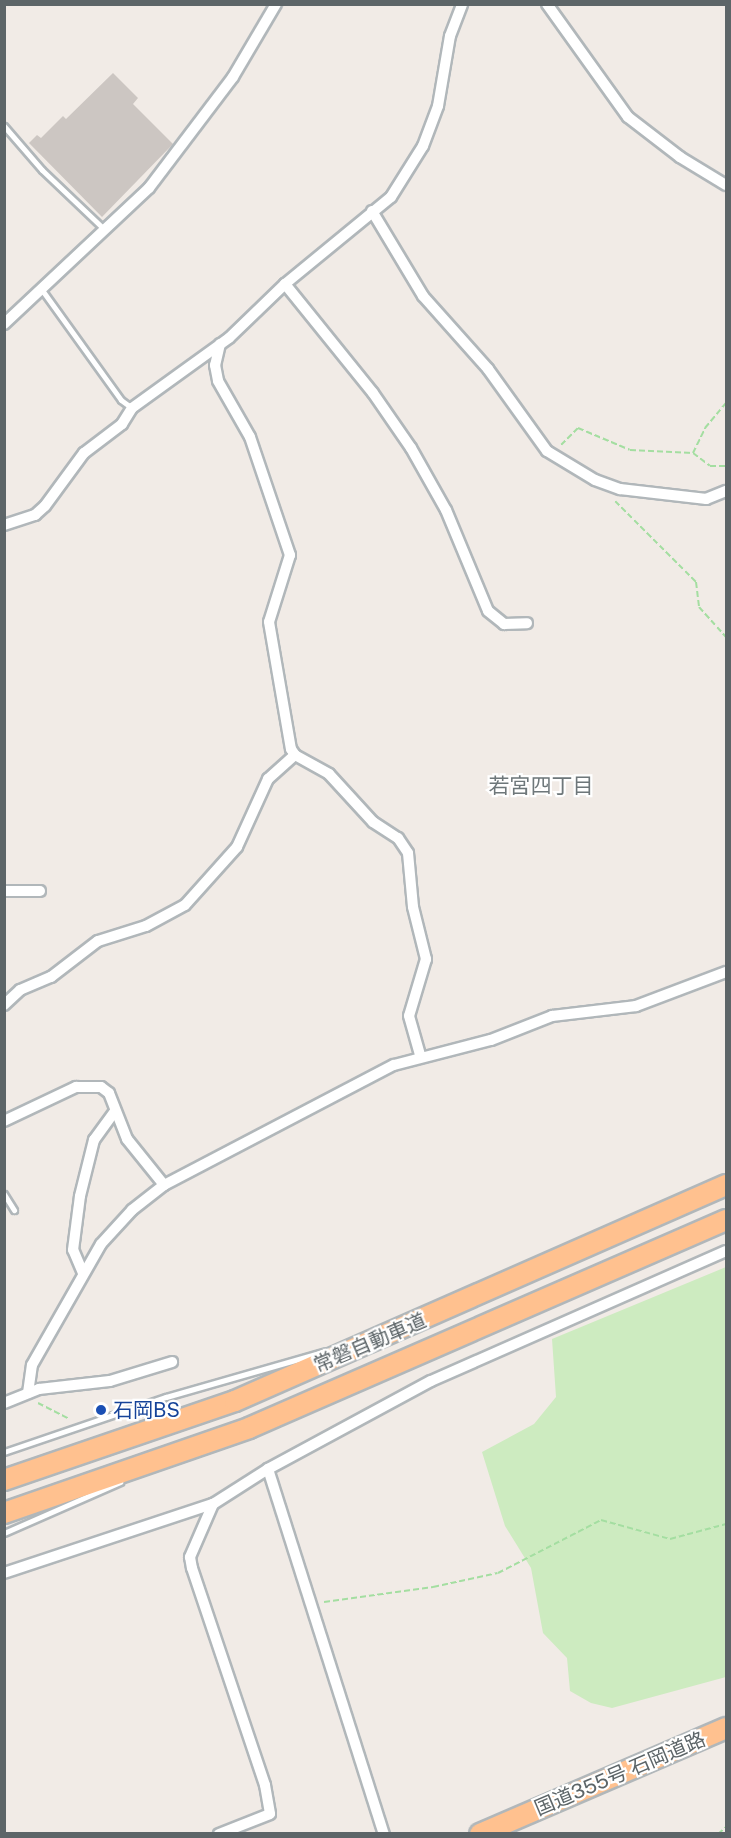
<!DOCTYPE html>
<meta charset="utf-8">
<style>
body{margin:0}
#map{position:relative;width:731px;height:1838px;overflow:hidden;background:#f1ebe6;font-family:"Public Sans","Noto Sans JP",sans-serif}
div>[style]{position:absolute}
.green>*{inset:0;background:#cdebc0}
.building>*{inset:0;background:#ccc6c2}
.path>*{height:2px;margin-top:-1px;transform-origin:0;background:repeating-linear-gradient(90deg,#a4dea1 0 6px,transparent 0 9px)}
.roads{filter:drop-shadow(2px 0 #b1b7ba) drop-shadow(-2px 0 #b1b7ba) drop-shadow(0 2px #b1b7ba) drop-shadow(0 -2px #b1b7ba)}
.lane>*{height:5px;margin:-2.5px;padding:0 2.5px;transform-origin:2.5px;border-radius:2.5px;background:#fff}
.street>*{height:10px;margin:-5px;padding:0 5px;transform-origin:5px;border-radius:5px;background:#fff}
.highway>*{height:20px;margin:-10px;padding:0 10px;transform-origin:10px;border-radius:10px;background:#ffc18f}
.dots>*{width:16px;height:16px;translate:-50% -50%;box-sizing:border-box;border:3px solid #fff;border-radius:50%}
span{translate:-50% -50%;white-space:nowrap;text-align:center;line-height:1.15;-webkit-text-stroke:4.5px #fff;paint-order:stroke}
.street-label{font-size:20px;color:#5d6568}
.transit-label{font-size:20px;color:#164399}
.left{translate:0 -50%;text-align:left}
.neighbourhood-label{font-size:21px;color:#6e777a}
.frame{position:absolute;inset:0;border:6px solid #5d6568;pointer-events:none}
</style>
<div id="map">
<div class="green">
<div style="clip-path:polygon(726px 1267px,726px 1677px,612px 1708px,591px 1703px,570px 1691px,567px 1658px,543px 1633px,531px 1568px,505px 1526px,482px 1452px,534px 1424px,556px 1397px,552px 1339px)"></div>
</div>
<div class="building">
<div style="clip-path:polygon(113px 73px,138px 98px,133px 104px,173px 144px,102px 217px,29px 143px,37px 135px,41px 138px,63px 116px,66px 119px)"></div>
</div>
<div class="path">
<div style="left:561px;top:445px;width:24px;rotate:-45deg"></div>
<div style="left:578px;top:428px;width:56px;rotate:22.9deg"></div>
<div style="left:630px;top:450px;width:63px;rotate:2.7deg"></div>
<div style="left:693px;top:453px;width:28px;rotate:-64deg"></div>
<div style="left:705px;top:428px;width:33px;rotate:-50deg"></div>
<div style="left:693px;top:453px;width:21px;rotate:37deg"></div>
<div style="left:710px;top:466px;width:16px"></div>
<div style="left:615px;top:501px;width:115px;rotate:45deg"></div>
<div style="left:696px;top:582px;width:25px;rotate:83deg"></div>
<div style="left:699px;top:607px;width:40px;rotate:48deg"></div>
<div style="left:38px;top:1403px;width:35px;rotate:27deg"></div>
<div style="left:324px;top:1602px;width:110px;rotate:-7.8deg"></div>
<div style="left:433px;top:1587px;width:66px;rotate:-12.2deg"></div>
<div style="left:498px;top:1573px;width:116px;rotate:-27.2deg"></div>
<div style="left:601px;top:1520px;width:72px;rotate:15.4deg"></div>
<div style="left:670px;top:1539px;width:58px;rotate:-15deg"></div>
<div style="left:718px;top:1834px;width:11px;rotate:-41deg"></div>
</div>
<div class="roads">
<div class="lane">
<div style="left:4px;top:126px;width:58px;rotate:49.2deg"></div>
<div style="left:42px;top:170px;width:87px;rotate:43.6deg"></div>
<div style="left:42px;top:290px;width:135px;rotate:54.3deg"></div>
<div style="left:121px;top:400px;width:14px;rotate:36deg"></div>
<div style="left:4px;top:1194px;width:19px;rotate:58deg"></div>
<div style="left:4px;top:1452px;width:171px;rotate:-18.8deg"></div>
<div style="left:166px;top:1397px;width:166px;rotate:-16deg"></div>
<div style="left:4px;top:1533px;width:127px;rotate:-23.7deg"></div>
</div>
<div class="street">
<div style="left:547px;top:4px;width:139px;rotate:54.4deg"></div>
<div style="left:628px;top:117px;width:66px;rotate:37.6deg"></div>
<div style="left:680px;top:157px;width:54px;rotate:31.3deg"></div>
<div style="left:372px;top:211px;width:99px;rotate:59deg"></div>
<div style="left:423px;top:296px;width:98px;rotate:48.3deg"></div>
<div style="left:488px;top:369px;width:101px;rotate:54.3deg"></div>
<div style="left:547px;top:451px;width:56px;rotate:31.1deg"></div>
<div style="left:595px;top:480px;width:27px;rotate:20deg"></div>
<div style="left:620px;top:489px;width:87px;rotate:6.6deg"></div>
<div style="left:706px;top:499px;width:22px;rotate:-22deg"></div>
<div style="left:285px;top:284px;width:140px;rotate:51.1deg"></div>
<div style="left:373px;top:393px;width:67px;rotate:55.4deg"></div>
<div style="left:411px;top:448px;width:71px;rotate:60.6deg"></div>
<div style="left:446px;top:510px;width:109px;rotate:67.4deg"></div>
<div style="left:488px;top:611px;width:21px;rotate:39deg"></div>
<div style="left:504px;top:624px;width:23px;rotate:-2deg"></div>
<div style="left:4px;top:324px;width:199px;rotate:-43.2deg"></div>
<div style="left:149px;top:188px;width:139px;rotate:-52.9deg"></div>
<div style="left:233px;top:77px;width:85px;rotate:-59.5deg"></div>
<div style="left:220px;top:344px;width:22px;rotate:103deg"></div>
<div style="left:215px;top:365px;width:16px;rotate:79deg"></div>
<div style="left:218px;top:381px;width:64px;rotate:60.3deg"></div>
<div style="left:250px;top:437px;width:125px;rotate:71.3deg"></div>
<div style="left:290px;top:555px;width:70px;rotate:107.4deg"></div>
<div style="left:269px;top:622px;width:129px;rotate:80.2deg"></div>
<div style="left:291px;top:749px;width:7px;rotate:56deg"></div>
<div style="left:295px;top:755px;width:39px;rotate:29deg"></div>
<div style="left:329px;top:774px;width:65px;rotate:47.5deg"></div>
<div style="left:373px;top:822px;width:30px;rotate:33deg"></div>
<div style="left:398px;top:838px;width:18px;rotate:56deg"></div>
<div style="left:408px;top:853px;width:54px;rotate:84.7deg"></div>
<div style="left:413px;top:907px;width:54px;rotate:76deg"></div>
<div style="left:426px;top:959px;width:59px;rotate:106.6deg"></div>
<div style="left:409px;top:1016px;width:41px;rotate:74.2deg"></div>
<div style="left:4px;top:525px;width:33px;rotate:-18deg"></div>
<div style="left:35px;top:515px;width:13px;rotate:-42deg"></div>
<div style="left:45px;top:506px;width:66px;rotate:-53.7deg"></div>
<div style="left:84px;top:453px;width:48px;rotate:-37.3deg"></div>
<div style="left:122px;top:424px;width:19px;rotate:-58deg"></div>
<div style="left:132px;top:408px;width:120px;rotate:-35.8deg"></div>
<div style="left:229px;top:338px;width:78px;rotate:-44deg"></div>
<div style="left:285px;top:284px;width:137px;rotate:-39.4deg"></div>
<div style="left:391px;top:197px;width:60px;rotate:-57.9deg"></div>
<div style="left:423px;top:146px;width:43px;rotate:-69.4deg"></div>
<div style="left:438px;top:106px;width:71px;rotate:-80.3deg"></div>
<div style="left:450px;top:36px;width:34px;rotate:-69deg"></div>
<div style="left:4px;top:891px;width:36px"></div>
<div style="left:4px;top:1005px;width:22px;rotate:-43deg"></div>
<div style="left:20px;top:990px;width:34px;rotate:-23deg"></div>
<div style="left:51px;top:977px;width:59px;rotate:-37.5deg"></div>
<div style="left:98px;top:941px;width:50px;rotate:-17.4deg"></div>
<div style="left:146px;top:926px;width:44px;rotate:-28.3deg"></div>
<div style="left:185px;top:905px;width:78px;rotate:-48.1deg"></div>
<div style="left:237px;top:847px;width:75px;rotate:-65.5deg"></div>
<div style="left:268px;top:779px;width:36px;rotate:-42deg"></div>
<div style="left:4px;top:1121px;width:80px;rotate:-25.3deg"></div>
<div style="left:76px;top:1087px;width:25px"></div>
<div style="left:101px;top:1087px;width:10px;rotate:37deg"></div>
<div style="left:109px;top:1093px;width:49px;rotate:68.6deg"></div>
<div style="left:127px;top:1139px;width:59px;rotate:51.2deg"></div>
<div style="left:83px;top:1273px;width:25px;rotate:-113deg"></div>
<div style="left:73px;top:1250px;width:54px;rotate:-82.6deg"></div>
<div style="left:80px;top:1196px;width:58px;rotate:-76deg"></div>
<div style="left:94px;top:1140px;width:36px;rotate:-54deg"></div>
<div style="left:28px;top:1393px;width:28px;rotate:-82deg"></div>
<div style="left:32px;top:1365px;width:139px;rotate:-60.3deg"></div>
<div style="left:101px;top:1244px;width:46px;rotate:-47.6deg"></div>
<div style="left:132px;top:1210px;width:41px;rotate:-38deg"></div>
<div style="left:164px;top:1185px;width:259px;rotate:-27.6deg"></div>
<div style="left:394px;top:1065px;width:100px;rotate:-14.5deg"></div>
<div style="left:491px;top:1040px;width:66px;rotate:-21.5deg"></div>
<div style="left:552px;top:1016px;width:85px;rotate:-6.8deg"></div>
<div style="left:636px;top:1006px;width:96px;rotate:-20.7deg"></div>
<div style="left:4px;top:1403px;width:38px;rotate:-22deg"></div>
<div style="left:39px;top:1389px;width:71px;rotate:-6.4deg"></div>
<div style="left:110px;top:1381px;width:65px;rotate:-17deg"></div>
<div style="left:268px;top:1469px;width:383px;rotate:72.4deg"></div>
<div style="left:213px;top:1504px;width:58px;rotate:113.5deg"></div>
<div style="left:190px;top:1557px;width:11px;rotate:80deg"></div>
<div style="left:192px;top:1568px;width:229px;rotate:71.4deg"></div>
<div style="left:265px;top:1785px;width:29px;rotate:80deg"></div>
<div style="left:270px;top:1814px;width:55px;rotate:158.6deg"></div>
<div style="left:4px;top:1573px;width:220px;rotate:-18.3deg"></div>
<div style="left:213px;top:1504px;width:65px;rotate:-32.5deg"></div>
<div style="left:268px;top:1469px;width:185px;rotate:-28.4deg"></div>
<div style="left:431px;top:1381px;width:322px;rotate:-23.8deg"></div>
</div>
<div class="highway">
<div style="left:4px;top:1480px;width:244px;rotate:-18.9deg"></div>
<div style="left:235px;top:1401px;width:536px;rotate:-23.75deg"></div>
<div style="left:4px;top:1513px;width:259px;rotate:-19.1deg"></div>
<div style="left:249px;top:1428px;width:520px;rotate:-23.56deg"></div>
<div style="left:480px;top:1834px;width:268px;rotate:-23.3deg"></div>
</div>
</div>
<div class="dots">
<div style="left:101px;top:1410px;background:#1a4fb4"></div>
</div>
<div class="street-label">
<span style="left:370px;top:1343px;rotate:-23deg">常磐自動車道</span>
<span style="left:620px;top:1774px;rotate:-23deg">国道355号 石岡道路</span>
</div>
<div class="transit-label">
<span class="left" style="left:113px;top:1410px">石岡BS</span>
</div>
<div class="neighbourhood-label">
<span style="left:541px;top:786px">若宮四丁目</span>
</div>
<div class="frame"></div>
</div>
